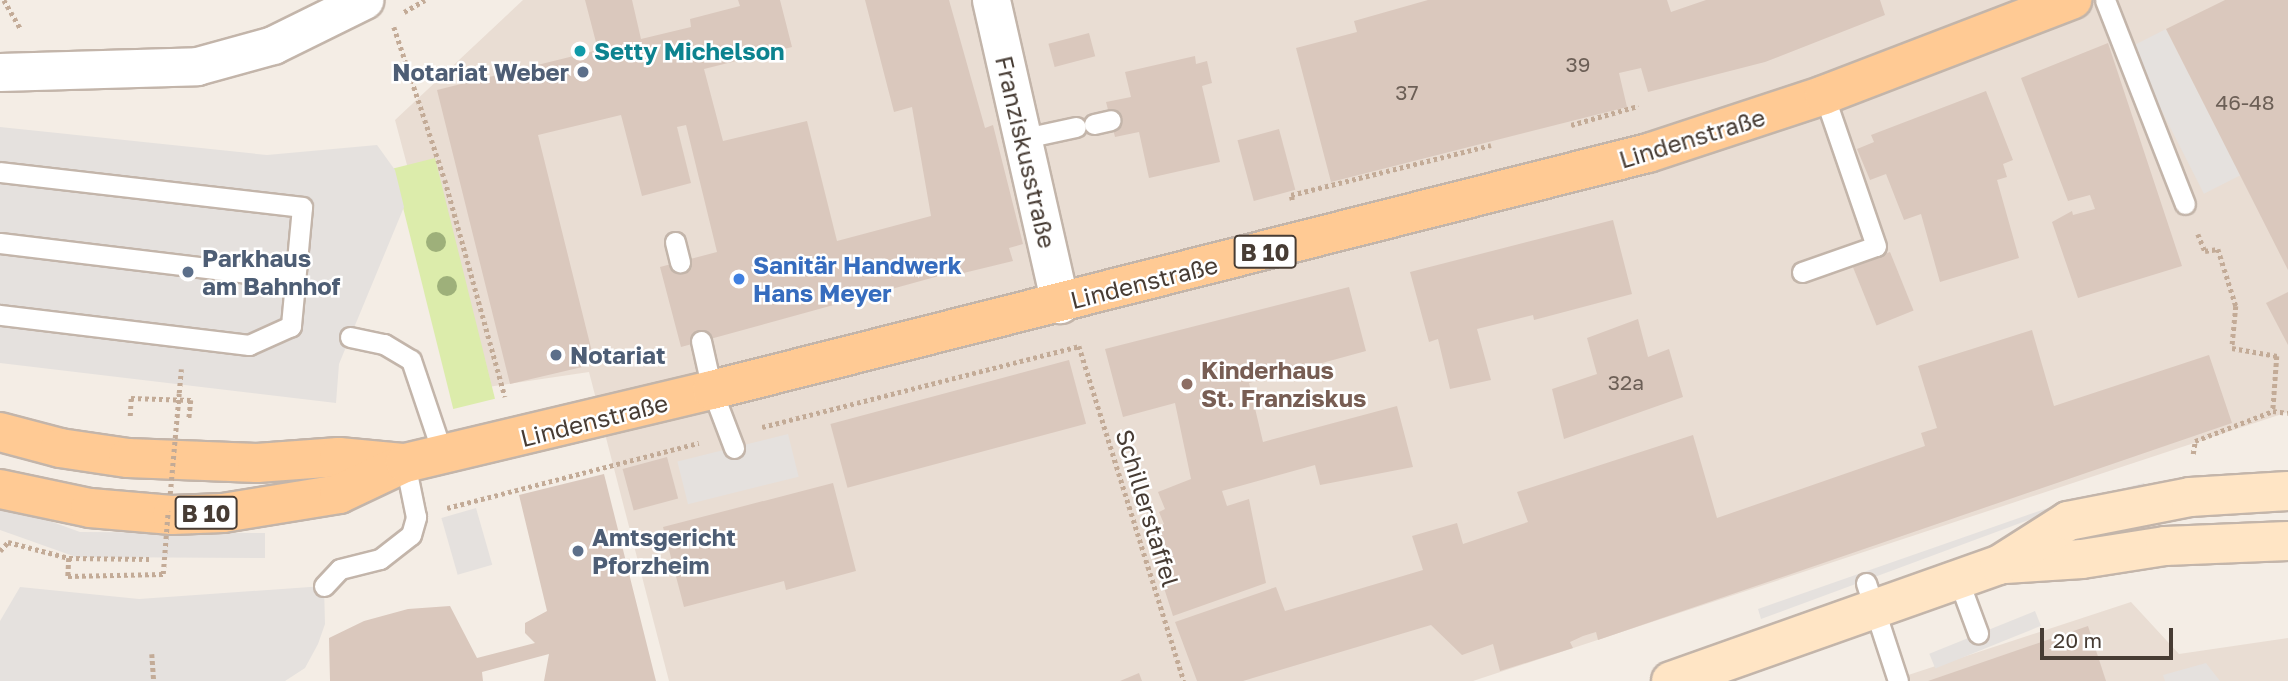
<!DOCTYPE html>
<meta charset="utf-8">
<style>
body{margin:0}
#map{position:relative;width:2288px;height:681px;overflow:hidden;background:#f4ede5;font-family:"Golos Text",sans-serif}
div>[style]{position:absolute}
.residential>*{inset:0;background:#e9ddd3}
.green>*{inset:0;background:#dcecab;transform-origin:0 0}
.parking>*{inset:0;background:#e5e1de;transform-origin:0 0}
.building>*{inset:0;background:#dac8bd;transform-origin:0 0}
.path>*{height:4.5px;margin-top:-2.25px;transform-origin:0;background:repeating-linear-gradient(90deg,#c3ab97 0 3.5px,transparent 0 7px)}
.roads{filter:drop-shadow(2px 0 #c3b5aa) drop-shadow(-2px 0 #c3b5aa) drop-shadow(0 2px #c3b5aa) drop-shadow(0 -2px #c3b5aa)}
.service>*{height:19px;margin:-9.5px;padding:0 9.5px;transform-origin:9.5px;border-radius:9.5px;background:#fff}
.minor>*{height:37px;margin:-18.5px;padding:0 18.5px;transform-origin:18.5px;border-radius:18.5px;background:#fff}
.secondary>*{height:38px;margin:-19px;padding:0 19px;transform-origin:19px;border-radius:19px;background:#ffe5c5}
.primary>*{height:38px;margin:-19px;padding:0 19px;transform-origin:19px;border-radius:19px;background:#ffca94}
.path-bridge>*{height:4.5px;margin-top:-2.25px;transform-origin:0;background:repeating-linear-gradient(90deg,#c3ab97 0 3.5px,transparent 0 7px)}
.trees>*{width:20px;height:20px;margin:-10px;border-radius:50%;background:#9eb07a}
.dots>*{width:19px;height:19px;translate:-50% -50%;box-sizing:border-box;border:4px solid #fff;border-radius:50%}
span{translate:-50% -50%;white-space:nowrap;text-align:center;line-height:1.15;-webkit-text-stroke:5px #fff;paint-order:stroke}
.number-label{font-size:21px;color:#6c5f56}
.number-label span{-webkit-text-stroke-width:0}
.shield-label span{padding:2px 5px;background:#fff;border:2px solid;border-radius:5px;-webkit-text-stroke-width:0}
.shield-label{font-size:23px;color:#473c34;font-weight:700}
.culture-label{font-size:24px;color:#0d838f;font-weight:700}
.left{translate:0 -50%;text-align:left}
.service-label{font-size:24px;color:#4e5e75;font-weight:700}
.right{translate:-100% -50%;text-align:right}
.street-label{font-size:24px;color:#473c34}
.shop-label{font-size:24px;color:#366cbe;font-weight:700}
.education-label{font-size:24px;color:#785e54;font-weight:700}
.scale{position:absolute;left:2040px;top:628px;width:133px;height:32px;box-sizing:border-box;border:4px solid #473c34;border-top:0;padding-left:9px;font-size:21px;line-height:24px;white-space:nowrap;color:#473c34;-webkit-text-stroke:5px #fff;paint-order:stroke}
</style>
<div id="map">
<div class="residential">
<div style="clip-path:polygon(523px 0,2288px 0,2288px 412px,1473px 681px,669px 681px,589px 372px,467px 390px,395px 120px)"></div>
<div style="clip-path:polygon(2131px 602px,2179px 654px,2288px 638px,2288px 681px,1890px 681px)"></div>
</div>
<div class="green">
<div style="left:435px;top:158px;width:248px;height:43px;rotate:76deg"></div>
</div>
<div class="parking">
<div style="left:2166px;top:29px;width:164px;height:41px;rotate:63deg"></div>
<div style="clip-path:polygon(0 127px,267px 155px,377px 145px,395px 170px,404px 207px,339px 364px,336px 403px,0 363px)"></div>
<div style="left:788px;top:434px;width:44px;height:114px;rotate:76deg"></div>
<div style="clip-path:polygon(2144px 483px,2147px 491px,2042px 515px,1761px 619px,1758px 609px,2045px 509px)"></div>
<div style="clip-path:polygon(0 503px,80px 532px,265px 533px,265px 558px,76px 557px,0 530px)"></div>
<div style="left:476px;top:508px;width:59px;height:36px;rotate:74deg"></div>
<div style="clip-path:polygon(324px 586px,325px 624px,318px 644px,305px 668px,285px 681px,0 681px,0 621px,20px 587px,139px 599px)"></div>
<div style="left:2035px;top:611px;width:16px;height:114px;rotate:68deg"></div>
<div style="clip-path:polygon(2206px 663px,2220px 681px,2165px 681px,2163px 675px)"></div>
</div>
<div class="building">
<div style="clip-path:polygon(585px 0,632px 0,641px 39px,691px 27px,690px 19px,740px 6px,738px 0,780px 0,792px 47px,704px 69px,723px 141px,807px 121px,837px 241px,931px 216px,912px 107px,894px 112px,865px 0,949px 0,985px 128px,993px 125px,1023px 244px,1009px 248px,1013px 261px,947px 277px,946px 274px,681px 347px,660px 267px,717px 252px,686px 125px,677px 127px,691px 183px,642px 196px,621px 115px,538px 135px,595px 364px,510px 384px,437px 90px,598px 50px)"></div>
<div style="clip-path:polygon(1428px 0,1667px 0,1671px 12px,1706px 0,1880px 0,1885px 15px,1765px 62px,1648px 92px,1641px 68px,1619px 73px,1627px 107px,1331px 182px,1296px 48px,1357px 32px,1354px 21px)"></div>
<div style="clip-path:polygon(2225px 0,2288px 0,2288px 270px,2166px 29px)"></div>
<div style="left:1089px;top:33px;width:24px;height:42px;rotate:75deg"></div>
<div style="clip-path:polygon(2108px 43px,2182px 266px,2078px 298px,2052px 222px,2072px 211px,2073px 215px,2095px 209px,2090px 195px,2068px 201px,2021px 78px)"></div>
<div style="clip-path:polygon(1195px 56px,1196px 64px,1207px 61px,1212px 83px,1202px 86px,1220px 162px,1149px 178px,1139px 132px,1115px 137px,1106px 102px,1131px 97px,1125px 72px)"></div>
<div style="clip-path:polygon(1986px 91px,2013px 160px,2003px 164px,2007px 177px,1997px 180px,2019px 258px,1940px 282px,1921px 214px,1904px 220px,1886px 174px,1870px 180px,1857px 149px,1874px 142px,1871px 135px)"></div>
<div style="left:1279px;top:129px;width:63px;height:43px;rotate:75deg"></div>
<div style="clip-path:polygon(1613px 220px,1632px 294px,1534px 320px,1533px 315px,1477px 329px,1491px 380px,1450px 389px,1438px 339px,1429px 342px,1410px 272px)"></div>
<div style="left:1890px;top:252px;width:63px;height:40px;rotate:68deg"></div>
<div style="clip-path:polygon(1349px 287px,1366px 351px,1249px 383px,1263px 442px,1397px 406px,1413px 467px,1320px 485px,1315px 465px,1222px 491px,1227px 506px,1249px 499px,1266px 583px,1173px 616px,1146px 532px,1164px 524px,1159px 512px,1165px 509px,1158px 492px,1191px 479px,1175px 403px,1123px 417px,1105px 349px)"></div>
<div style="clip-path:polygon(2288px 292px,2288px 345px,2266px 303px)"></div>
<div style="clip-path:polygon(1638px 319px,1648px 357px,1669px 349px,1683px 397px,1564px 439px,1552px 389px,1597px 374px,1587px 338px)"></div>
<div style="clip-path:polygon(2032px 330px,2054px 406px,2209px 355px,2232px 423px,1598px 640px,1596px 632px,1583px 636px,1570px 642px,1573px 648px,1500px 671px,1493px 644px,1462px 655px,1431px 625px,1243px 681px,1197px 681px,1175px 622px,1276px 587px,1285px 611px,1423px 570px,1412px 536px,1457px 523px,1463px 544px,1528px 522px,1517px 492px,1693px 435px,1717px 518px,1925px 446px,1921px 433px,1937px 428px,1918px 366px)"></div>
<div style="left:1069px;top:360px;width:66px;height:247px;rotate:75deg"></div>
<div style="left:667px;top:457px;width:43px;height:46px;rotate:75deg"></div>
<div style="clip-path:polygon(604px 474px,656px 681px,544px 681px,549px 654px,482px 672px,483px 681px,330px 681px,329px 638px,364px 621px,408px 609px,450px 606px,477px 658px,535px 643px,525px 633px,525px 623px,547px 611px,519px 495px)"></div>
<div style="clip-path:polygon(833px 483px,856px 571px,786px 590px,784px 581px,684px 607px,663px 527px)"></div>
<div style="clip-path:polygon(2088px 626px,2106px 681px,1928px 681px)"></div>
<div style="clip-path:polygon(1139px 673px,1142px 681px,1120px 681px)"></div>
</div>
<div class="path">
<div style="left:4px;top:0;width:34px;rotate:60deg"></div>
<div style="left:404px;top:12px;width:24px;rotate:-30deg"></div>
<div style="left:394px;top:27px;width:161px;rotate:71.6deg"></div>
<div style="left:445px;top:180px;width:225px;rotate:74.5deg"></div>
<div style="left:1571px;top:125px;width:70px;rotate:-15.8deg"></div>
<div style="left:1292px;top:200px;width:5px;rotate:-101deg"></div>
<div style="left:1291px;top:195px;width:206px;rotate:-14deg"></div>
<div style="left:2198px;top:234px;width:18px;rotate:68deg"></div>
<div style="left:2205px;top:251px;width:13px;rotate:-9deg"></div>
<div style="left:2218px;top:249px;width:60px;rotate:72.5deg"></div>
<div style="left:2236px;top:306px;width:42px;rotate:95.4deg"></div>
<div style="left:2232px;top:348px;width:46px;rotate:10.1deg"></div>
<div style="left:2277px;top:356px;width:55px;rotate:94.2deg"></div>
<div style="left:179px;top:393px;width:24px;rotate:-85deg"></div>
<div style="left:130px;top:416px;width:18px;rotate:-87deg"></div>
<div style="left:131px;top:398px;width:60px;rotate:1.9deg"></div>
<div style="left:191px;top:400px;width:20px;rotate:96deg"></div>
<div style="left:762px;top:427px;width:327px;rotate:-14.3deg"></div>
<div style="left:1079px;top:346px;width:351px;rotate:72.6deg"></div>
<div style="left:2193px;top:454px;width:13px;rotate:-81deg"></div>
<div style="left:2195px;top:441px;width:84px;rotate:-21deg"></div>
<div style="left:2273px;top:411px;width:15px;rotate:8deg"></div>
<div style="left:447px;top:508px;width:260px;rotate:-14.5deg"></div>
<div style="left:0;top:551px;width:12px;rotate:-48deg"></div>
<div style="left:8px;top:542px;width:63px;rotate:14.7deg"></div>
<div style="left:69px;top:558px;width:80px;rotate:0.7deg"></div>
<div style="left:69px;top:558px;width:18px;rotate:93deg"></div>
<div style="left:68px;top:576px;width:95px;rotate:-1.2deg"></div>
<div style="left:152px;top:654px;width:27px;rotate:86deg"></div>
</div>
<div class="roads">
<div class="service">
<div style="left:2105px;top:0;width:219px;rotate:68.6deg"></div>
<div style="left:1094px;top:124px;width:17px;rotate:-13deg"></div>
<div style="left:1025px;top:138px;width:52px;rotate:-12.2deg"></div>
<div style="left:0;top:172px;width:304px;rotate:6.6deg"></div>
<div style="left:302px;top:207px;width:120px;rotate:95.3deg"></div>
<div style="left:291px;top:326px;width:46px;rotate:155.7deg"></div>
<div style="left:249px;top:345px;width:251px;rotate:-173.1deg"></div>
<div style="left:675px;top:242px;width:21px;rotate:76deg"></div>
<div style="left:0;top:243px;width:298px;rotate:6.9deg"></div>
<div style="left:1802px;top:272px;width:78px;rotate:-19.4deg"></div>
<div style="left:1876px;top:246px;width:160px;rotate:-109deg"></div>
<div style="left:350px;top:337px;width:35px;rotate:12deg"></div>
<div style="left:384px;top:344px;width:31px;rotate:31deg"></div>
<div style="left:411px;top:360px;width:100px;rotate:71.4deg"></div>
<div style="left:701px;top:341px;width:50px;rotate:77.3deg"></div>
<div style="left:712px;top:390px;width:62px;rotate:69.2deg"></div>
<div style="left:1958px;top:579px;width:58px;rotate:69.7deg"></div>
<div style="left:1866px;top:583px;width:103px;rotate:71.9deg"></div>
<div style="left:324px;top:586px;width:23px;rotate:-47deg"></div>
<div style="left:340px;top:569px;width:41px;rotate:-14deg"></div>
<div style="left:380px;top:559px;width:39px;rotate:-38deg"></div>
<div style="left:411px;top:535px;width:19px;rotate:-74deg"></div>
<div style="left:416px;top:517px;width:55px;rotate:-101.5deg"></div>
</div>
<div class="minor">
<div style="left:991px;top:0;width:312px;rotate:77.2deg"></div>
<div style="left:0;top:72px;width:197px;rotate:-1.7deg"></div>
<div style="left:197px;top:66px;width:79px;rotate:-15.4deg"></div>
<div style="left:273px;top:45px;width:102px;rotate:-26.3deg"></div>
</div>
<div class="secondary">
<div style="left:2005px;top:564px;width:77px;rotate:-3.7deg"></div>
<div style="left:2082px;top:559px;width:84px;rotate:-8.9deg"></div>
<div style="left:2165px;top:546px;width:123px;rotate:-2.3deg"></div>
<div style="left:1671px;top:681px;width:348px;rotate:-19.5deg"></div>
<div style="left:1999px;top:565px;width:82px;rotate:-32.5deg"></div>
<div style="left:2068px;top:521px;width:124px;rotate:-11.1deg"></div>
<div style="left:2190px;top:497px;width:98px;rotate:-3.5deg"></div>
</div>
<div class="primary">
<div style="left:0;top:432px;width:62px;rotate:14.9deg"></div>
<div style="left:60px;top:448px;width:69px;rotate:8.4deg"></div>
<div style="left:128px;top:458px;width:129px;rotate:2.2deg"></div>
<div style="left:257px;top:463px;width:82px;rotate:-4.2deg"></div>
<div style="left:339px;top:457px;width:64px;rotate:5.4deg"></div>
<div style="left:0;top:489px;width:92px;rotate:11.9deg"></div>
<div style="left:90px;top:508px;width:82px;rotate:4.9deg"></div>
<div style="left:172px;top:515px;width:51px;rotate:-2.2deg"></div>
<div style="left:223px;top:513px;width:118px;rotate:-9.3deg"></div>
<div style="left:339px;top:494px;width:73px;rotate:-25.2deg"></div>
<div style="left:405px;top:463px;width:316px;rotate:-13.4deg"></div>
<div style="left:712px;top:390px;width:966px;rotate:-14.21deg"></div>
<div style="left:1648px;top:153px;width:185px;rotate:-18.2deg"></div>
<div style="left:1824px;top:95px;width:266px;rotate:-21deg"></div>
</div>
</div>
<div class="path-bridge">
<div style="left:170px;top:494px;width:101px;rotate:-84.9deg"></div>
<div style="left:163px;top:574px;width:63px;rotate:-85.5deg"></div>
</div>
<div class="trees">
<div style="left:436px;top:242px"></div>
<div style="left:447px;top:286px"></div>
</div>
<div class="dots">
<div style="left:580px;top:51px;background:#0f9aa8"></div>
<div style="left:583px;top:72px;background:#5c6f8a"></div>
<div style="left:188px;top:272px;background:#5c6f8a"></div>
<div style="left:739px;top:279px;background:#3f7fe0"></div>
<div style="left:556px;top:355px;background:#5c6f8a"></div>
<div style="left:1187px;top:384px;background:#8d6e63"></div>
<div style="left:578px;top:551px;background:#5c6f8a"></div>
</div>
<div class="number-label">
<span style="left:1578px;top:64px">39</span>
<span style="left:1407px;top:92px">37</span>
<span style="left:2245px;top:102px">46-48</span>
<span style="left:1626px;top:382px">32a</span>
</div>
<div class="shield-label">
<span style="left:1265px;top:252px">B 10</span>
<span style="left:206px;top:513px">B 10</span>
</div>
<div class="culture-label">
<span class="left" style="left:594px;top:51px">Setty Michelson</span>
</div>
<div class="service-label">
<span class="right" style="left:569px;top:72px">Notariat Weber</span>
<span class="left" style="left:202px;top:272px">Parkhaus<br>am Bahnhof</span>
<span class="left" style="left:570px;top:355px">Notariat</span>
<span class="left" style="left:592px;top:551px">Amtsgericht<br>Pforzheim</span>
</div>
<div class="street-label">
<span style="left:1692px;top:138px;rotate:-17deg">Lindenstraße</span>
<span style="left:1026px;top:152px;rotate:77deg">Franziskusstraße</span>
<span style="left:1144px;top:282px;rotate:-14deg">Lindenstraße</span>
<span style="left:594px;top:420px;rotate:-14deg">Lindenstraße</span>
<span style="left:1148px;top:508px;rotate:73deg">Schillerstaffel</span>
</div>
<div class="shop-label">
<span class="left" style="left:753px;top:279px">Sanitär Handwerk<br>Hans Meyer</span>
</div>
<div class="education-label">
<span class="left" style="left:1201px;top:384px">Kinderhaus<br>St. Franziskus</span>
</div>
<div class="scale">20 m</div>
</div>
